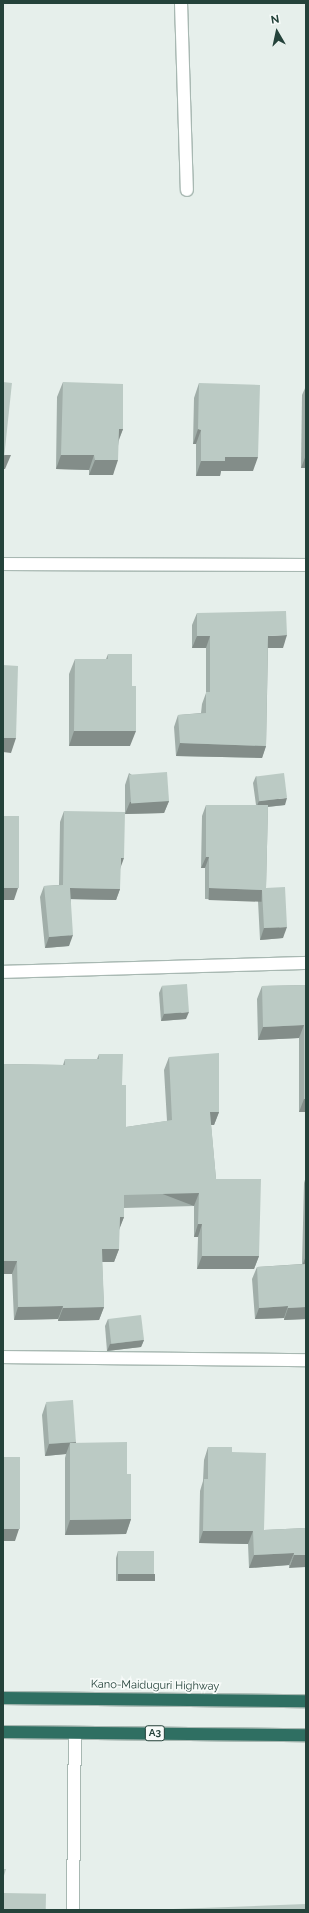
<!DOCTYPE html>
<style>
body{margin:0}
#map{position:relative;width:309px;height:1913px;overflow:hidden;background:#e6efeb;font-family:Raleway,sans-serif}
div>[style]{position:absolute}
.roads{filter:drop-shadow(1px 0 #a8b8b2) drop-shadow(-1px 0 #a8b8b2) drop-shadow(0 1px #a8b8b2) drop-shadow(0 -1px #a8b8b2)}
.minor>*{height:12px;margin:-6px;padding:0 6px;transform-origin:6px;border-radius:6px;background:#fff}
.highway>*{height:12px;margin:-6px;padding:0 6px;transform-origin:6px;border-radius:6px;background:#2f6f62}
.wall>*{inset:0;background:#a1aea9}
.shaded-wall>*{inset:0;background:#838d89;transform-origin:0 0}
.building>*{inset:0;background:#bbcac4;transform-origin:0 0}
span{translate:-50% -50%;white-space:nowrap;text-align:center;line-height:1.15;-webkit-text-stroke:3.5px #f7fbf9;paint-order:stroke}
.shield-label span{padding:1px 3px;background:#f7fbf9;border:1px solid;border-radius:3px;-webkit-text-stroke-width:0}
.shield-label{font-size:10px;color:#24423a;font-weight:700}
.street-label{font-size:11px;color:#24423a}
.frame{position:absolute;inset:0;border:4px solid #24423a;pointer-events:none}
.north{position:absolute;left:257px;top:12px;width:40px;height:40px;-webkit-text-stroke:3px #f7fbf9;paint-order:stroke;rotate:351deg;font-size:11px;font-weight:700;line-height:16px;text-align:center;color:#24423a}
.north::after{content:'';display:block;margin:auto;width:14px;height:18px;background:#24423a;clip-path:polygon(50% 0,100% 100%,50% 72%,0 100%)}
</style>
<div id="map">
<div class="roads">
<div class="minor">
<div style="left:181px;top:3px;width:187px;rotate:88.2deg"></div>
<div style="left:3px;top:564px;width:303px;rotate:0.2deg"></div>
<div style="left:3px;top:972px;width:303px;rotate:-1.7deg"></div>
<div style="left:3px;top:1357px;width:303px;rotate:0.6deg"></div>
<div style="left:73px;top:1910px;width:177px;rotate:-89.4deg"></div>
</div>
<div class="highway">
<div style="left:3px;top:1698px;width:303px;rotate:0.6deg"></div>
<div style="left:3px;top:1732px;width:303px;rotate:0.6deg"></div>
</div>
</div>
<div class="wall">
<div style="clip-path:polygon(63px 382px,123px 429px,119px 440px,113px 475px,89px 475px,89px 470px,56px 469px,57px 397px)"></div>
<div style="clip-path:polygon(199px 383px,253px 471px,221px 471px,220px 476px,196px 476px,196px 444px,193px 444px,194px 398px)"></div>
<div style="clip-path:polygon(306px 386px,306px 468px,301px 468px,302px 395px)"></div>
<div style="clip-path:polygon(197px 613px,283px 648px,268px 648px,266px 746px,262px 758px,176px 756px,174px 727px,178px 715px,201px 713px,202px 704px,206px 693px,206px 648px,192px 648px,192px 625px)"></div>
<div style="clip-path:polygon(108px 654px,130px 746px,69px 746px,69px 674px,75px 659px,106px 659px)"></div>
<div style="clip-path:polygon(129px 773px,169px 801px,164px 813px,125px 814px,125px 785px)"></div>
<div style="clip-path:polygon(256px 776px,285px 805px,268px 807px,266px 888px,283px 938px,260px 940px,258px 901px,205px 899px,205px 868px,201px 868px,202px 816px,206px 805px,256px 805px,253px 783px)"></div>
<div style="clip-path:polygon(64px 811px,120px 869px,120px 889px,116px 900px,71px 899px,69px 946px,45px 948px,40px 897px,44px 886px,59px 885px,60px 822px)"></div>
<div style="clip-path:polygon(306px 985px,306px 1112px,299px 1112px,299px 1038px,258px 1040px,257px 999px,262px 986px)"></div>
<div style="clip-path:polygon(162px 986px,186px 1019px,161px 1021px,159px 993px)"></div>
<div style="clip-path:polygon(99px 1054px,122px 1085px,126px 1127px,167px 1121px,164px 1070px,169px 1057px,219px 1112px,214px 1125px,211px 1125px,216px 1179px,259px 1256px,254px 1269px,197px 1269px,198px 1237px,194px 1237px,194px 1206px,124px 1208px,124px 1217px,119px 1229px,119px 1249px,114px 1262px,102px 1262px,104px 1307px,99px 1320px,58px 1321px,58px 1319px,14px 1320px,12px 1274px,3px 1274px,3px 1064px,63px 1065px,65px 1059px,97px 1059px)"></div>
<div style="clip-path:polygon(306px 1176px,306px 1319px,284px 1320px,284px 1318px,255px 1319px,252px 1279px,257px 1267px,302px 1264px,304px 1183px)"></div>
<div style="clip-path:polygon(108px 1319px,144px 1340px,141px 1347px,107px 1351px,105px 1326px)"></div>
<div style="clip-path:polygon(46px 1403px,76px 1442px,76px 1443px,127px 1474px,131px 1519px,126px 1534px,65px 1535px,65px 1458px,66px 1454px,45px 1456px,42px 1415px)"></div>
<div style="clip-path:polygon(208px 1447px,232px 1452px,264px 1530px,306px 1528px,289px 1568px,289px 1565px,249px 1568px,248px 1544px,199px 1543px,200px 1491px,203px 1481px,204px 1460px)"></div>
<div style="clip-path:polygon(118px 1551px,152px 1581px,116px 1581px,116px 1558px)"></div>
</div>
<div class="shaded-wall">
<div style="clip-path:polygon(119px 429px,123px 429px,117px 444px)"></div>
<div style="clip-path:polygon(198px 429px,201px 430px,196px 444px,193px 444px)"></div>
<div style="clip-path:polygon(3px 455px,11px 455px,5px 469px,3px 469px)"></div>
<div style="clip-path:polygon(61px 455px,94px 455px,89px 470px,56px 469px)"></div>
<div style="clip-path:polygon(306px 455px,306px 468px,301px 468px)"></div>
<div style="clip-path:polygon(225px 457px,258px 457px,253px 471px,221px 471px,220px 476px,196px 476px,201px 461px)"></div>
<div style="clip-path:polygon(95px 460px,118px 460px,113px 475px,89px 475px)"></div>
<div style="clip-path:polygon(287px 635px,283px 648px,264px 648px,268px 636px)"></div>
<div style="clip-path:polygon(197px 636px,210px 636px,206px 648px,192px 648px)"></div>
<div style="clip-path:polygon(74px 731px,136px 731px,130px 746px,69px 746px)"></div>
<div style="clip-path:polygon(3px 738px,16px 738px,11px 753px,3px 752px)"></div>
<div style="clip-path:polygon(180px 743px,266px 746px,262px 758px,176px 756px)"></div>
<div style="clip-path:polygon(287px 798px,285px 805px,256px 808px,259px 801px)"></div>
<div style="clip-path:polygon(169px 801px,164px 813px,125px 814px,130px 802px)"></div>
<div style="clip-path:polygon(206px 857px,209px 857px,205px 868px,201px 868px)"></div>
<div style="clip-path:polygon(121px 858px,124px 858px,120px 869px)"></div>
<div style="clip-path:polygon(3px 888px,18px 888px,14px 900px,3px 900px)"></div>
<div style="clip-path:polygon(70px 888px,120px 889px,116px 900px,66px 899px)"></div>
<div style="left:209px;top:888px;width:53px;height:12px;rotate:2deg"></div>
<div style="clip-path:polygon(287px 927px,283px 938px,260px 940px,264px 928px)"></div>
<div style="clip-path:polygon(73px 935px,69px 946px,45px 948px,49px 937px)"></div>
<div style="clip-path:polygon(189px 1012px,186px 1019px,161px 1021px,164px 1014px)"></div>
<div style="clip-path:polygon(304px 1025px,299px 1038px,258px 1040px,263px 1027px)"></div>
<div style="clip-path:polygon(304px 1099px,306px 1099px,306px 1112px,299px 1112px)"></div>
<div style="clip-path:polygon(210px 1112px,219px 1112px,214px 1125px,205px 1125px)"></div>
<div style="left:199px;top:1193px;width:14px;height:75px;rotate:111deg"></div>
<div style="clip-path:polygon(120px 1217px,124px 1217px,119px 1230px)"></div>
<div style="clip-path:polygon(198px 1224px,202px 1224px,198px 1237px,194px 1237px)"></div>
<div style="clip-path:polygon(102px 1249px,119px 1249px,114px 1262px,97px 1262px)"></div>
<div style="clip-path:polygon(202px 1256px,259px 1256px,254px 1269px,197px 1269px)"></div>
<div style="clip-path:polygon(306px 1256px,306px 1266px,302px 1266px)"></div>
<div style="clip-path:polygon(3px 1261px,17px 1261px,12px 1274px,3px 1274px)"></div>
<div style="clip-path:polygon(63px 1306px,58px 1319px,14px 1320px,18px 1307px)"></div>
<div style="clip-path:polygon(288px 1306px,284px 1318px,255px 1319px,259px 1308px)"></div>
<div style="clip-path:polygon(104px 1307px,99px 1320px,58px 1321px,63px 1308px)"></div>
<div style="clip-path:polygon(306px 1307px,306px 1319px,284px 1320px,288px 1308px)"></div>
<div style="clip-path:polygon(144px 1340px,141px 1347px,107px 1351px,110px 1344px)"></div>
<div style="clip-path:polygon(76px 1442px,72px 1454px,70px 1443px,66px 1454px,45px 1456px,49px 1444px)"></div>
<div style="clip-path:polygon(131px 1519px,126px 1534px,65px 1535px,70px 1520px)"></div>
<div style="clip-path:polygon(3px 1529px,19px 1529px,15px 1541px,3px 1541px)"></div>
<div style="clip-path:polygon(203px 1531px,253px 1531px,248px 1544px,199px 1543px)"></div>
<div style="clip-path:polygon(294px 1553px,289px 1565px,249px 1568px,254px 1555px)"></div>
<div style="clip-path:polygon(294px 1555px,306px 1555px,306px 1567px,289px 1568px)"></div>
<div style="left:118px;top:1574px;width:37px;height:7px"></div>
</div>
<div class="building">
<div style="left:3px;top:382px;width:9px;height:73px;rotate:6deg"></div>
<div style="clip-path:polygon(63px 382px,123px 384px,123px 429px,119px 429px,118px 460px,95px 460px,94px 455px,61px 455px)"></div>
<div style="clip-path:polygon(199px 383px,260px 385px,258px 457px,225px 457px,225px 461px,201px 461px,201px 430px,198px 429px)"></div>
<div style="clip-path:polygon(286px 611px,287px 635px,268px 636px,266px 746px,180px 743px,178px 715px,206px 713px,206px 692px,210px 692px,210px 636px,197px 636px,197px 613px)"></div>
<div style="clip-path:polygon(108px 654px,132px 654px,132px 686px,136px 686px,136px 731px,74px 731px,75px 659px,108px 659px)"></div>
<div style="clip-path:polygon(3px 665px,18px 666px,16px 738px,3px 738px)"></div>
<div style="left:167px;top:772px;width:29px;height:38px;rotate:86deg"></div>
<div style="left:284px;top:773px;width:25px;height:28px;rotate:83deg"></div>
<div style="clip-path:polygon(206px 805px,268px 805px,266px 888px,285px 887px,287px 927px,264px 928px,262px 890px,209px 888px,209px 857px,206px 857px)"></div>
<div style="clip-path:polygon(64px 811px,125px 812px,124px 858px,121px 858px,120px 889px,70px 888px,73px 935px,49px 937px,44px 886px,63px 885px)"></div>
<div style="left:3px;top:816px;width:16px;height:72px"></div>
<div style="left:187px;top:984px;width:28px;height:25px;rotate:86deg"></div>
<div style="clip-path:polygon(306px 985px,306px 1099px,304px 1099px,304px 1025px,263px 1027px,262px 986px)"></div>
<div style="clip-path:polygon(219px 1053px,219px 1112px,210px 1112px,216px 1179px,261px 1179px,259px 1256px,202px 1256px,202px 1224px,198px 1224px,199px 1193px,124px 1195px,124px 1217px,120px 1217px,119px 1249px,102px 1249px,104px 1307px,63px 1308px,63px 1306px,18px 1307px,17px 1261px,3px 1261px,3px 1064px,65px 1065px,65px 1059px,99px 1059px,99px 1054px,123px 1054px,122px 1085px,126px 1085px,126px 1127px,172px 1120px,169px 1057px)"></div>
<div style="clip-path:polygon(306px 1264px,306px 1307px,288px 1308px,288px 1306px,259px 1308px,257px 1267px)"></div>
<div style="left:141px;top:1315px;width:25px;height:33px;rotate:83deg"></div>
<div style="left:73px;top:1400px;width:42px;height:27px;rotate:86deg"></div>
<div style="clip-path:polygon(127px 1442px,127px 1474px,131px 1474px,131px 1519px,70px 1520px,70px 1443px)"></div>
<div style="clip-path:polygon(208px 1447px,232px 1447px,232px 1452px,266px 1453px,264px 1530px,306px 1528px,306px 1555px,294px 1555px,294px 1553px,254px 1555px,253px 1531px,203px 1531px,204px 1479px,208px 1479px)"></div>
<div style="left:3px;top:1457px;width:17px;height:72px"></div>
<div style="left:118px;top:1551px;width:36px;height:23px"></div>
<div style="clip-path:polygon(3px 1869px,6px 1869px,3px 1879px)"></div>
<div style="left:3px;top:1893px;width:43px;height:17px;rotate:1deg"></div>
<div style="clip-path:polygon(306px 1904px,306px 1910px,146px 1910px)"></div>
</div>
<div class="shield-label">
<span style="left:155px;top:1733px">A3</span>
</div>
<div class="street-label">
<span style="left:155px;top:1686px;rotate:1deg">Kano-Maiduguri Highway</span>
</div>
<div class="frame"></div>
<div class="north">N</div>
</div>
